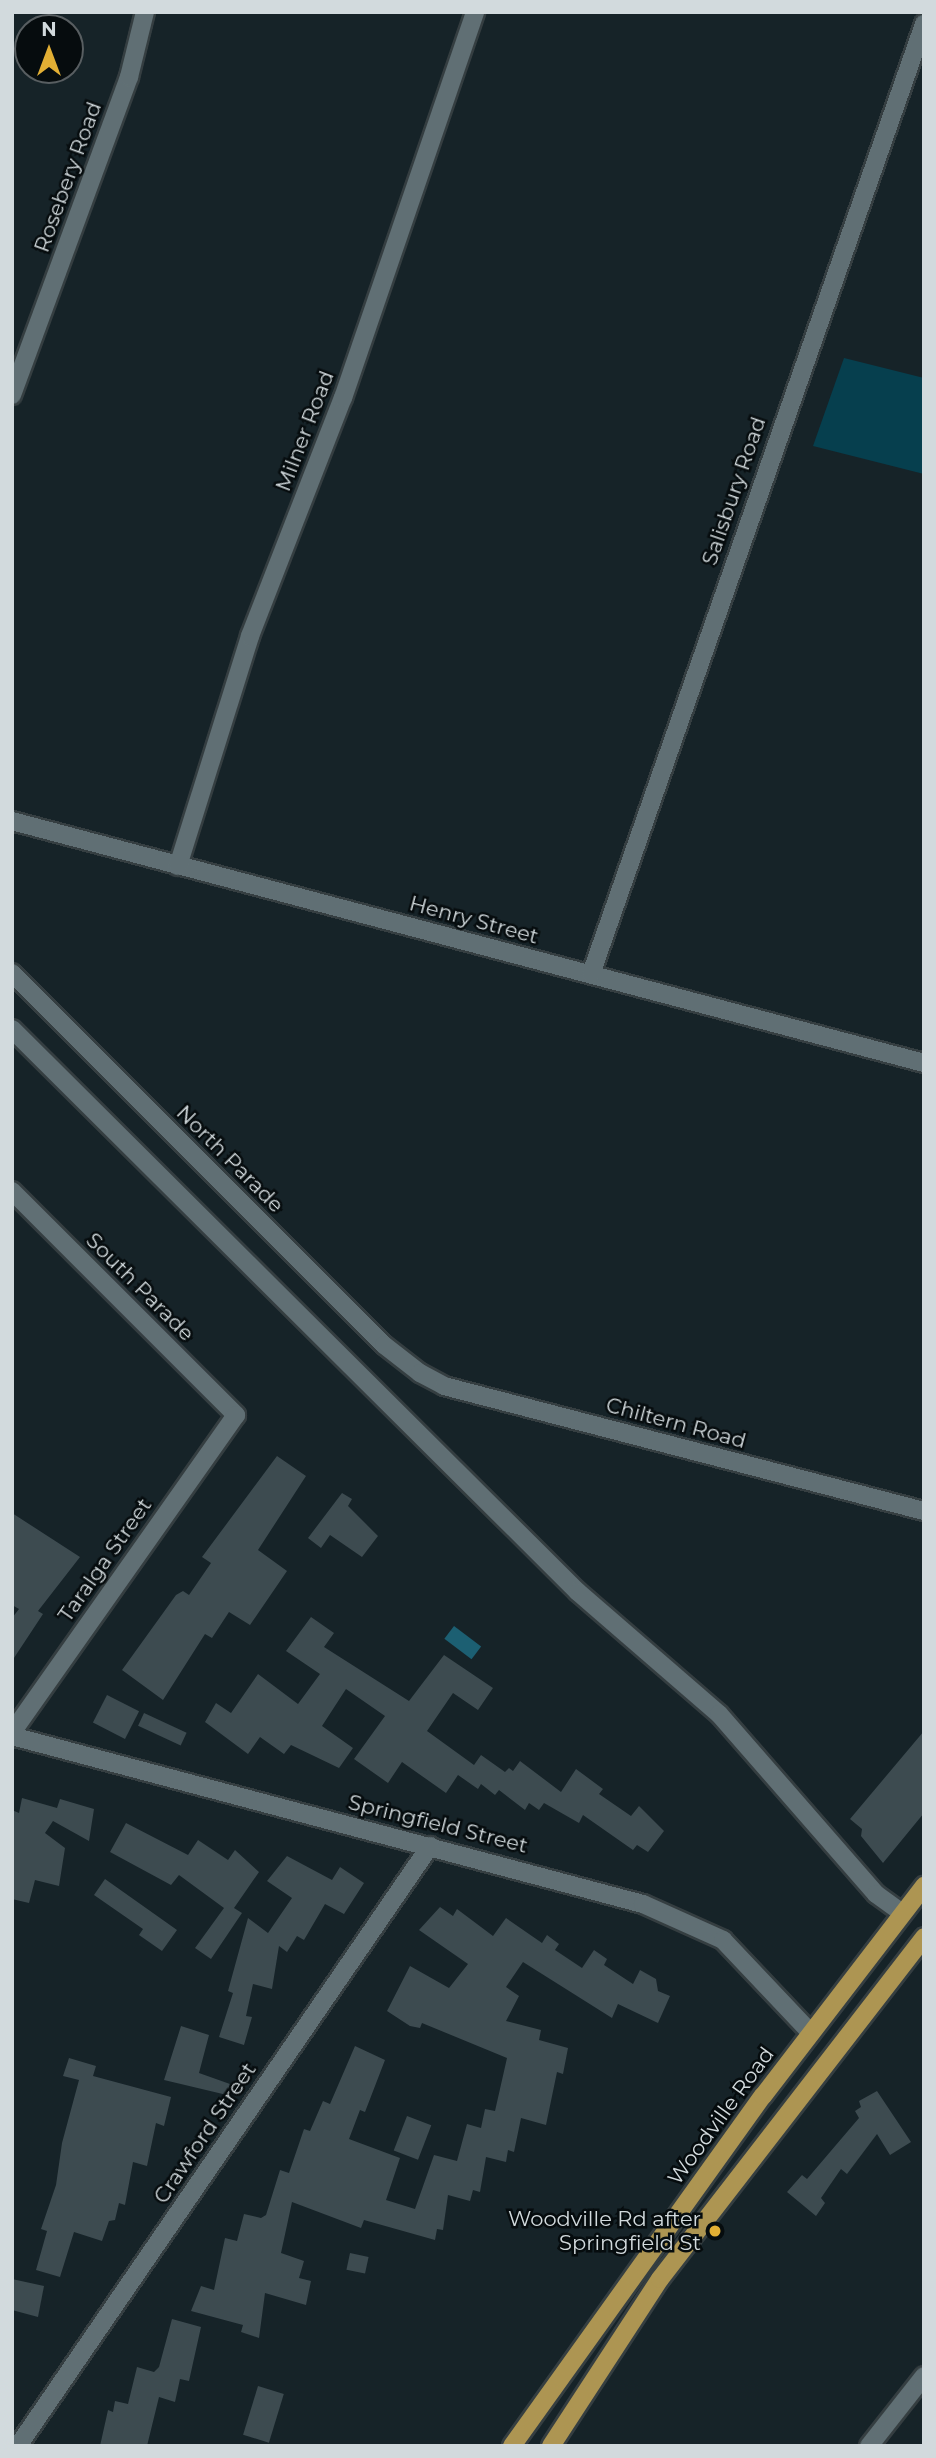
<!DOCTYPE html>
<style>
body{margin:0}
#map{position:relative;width:936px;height:2458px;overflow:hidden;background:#162328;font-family:Montserrat,sans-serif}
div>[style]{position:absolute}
.green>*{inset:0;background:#063f4e}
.water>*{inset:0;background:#1c5f72;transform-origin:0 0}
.building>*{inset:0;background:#3d4b50;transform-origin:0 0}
.roads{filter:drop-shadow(2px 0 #353e41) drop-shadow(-2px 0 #353e41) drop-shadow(0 2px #353e41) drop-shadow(0 -2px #353e41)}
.minor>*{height:18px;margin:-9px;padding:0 9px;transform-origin:9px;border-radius:9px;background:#606f74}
.major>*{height:18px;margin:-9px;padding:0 9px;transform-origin:9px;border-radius:9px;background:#ad9552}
.dots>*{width:19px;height:19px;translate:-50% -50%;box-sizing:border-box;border:4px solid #060c0e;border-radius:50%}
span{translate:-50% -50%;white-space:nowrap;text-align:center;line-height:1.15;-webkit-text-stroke:5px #060c0e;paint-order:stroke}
.street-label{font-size:21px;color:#d2dadd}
.poi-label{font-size:21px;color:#d2dadd}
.right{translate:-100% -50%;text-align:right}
.frame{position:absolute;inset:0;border:14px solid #d2dadd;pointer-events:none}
.north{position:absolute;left:14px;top:14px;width:70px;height:70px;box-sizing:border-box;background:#060c0e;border:2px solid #585e61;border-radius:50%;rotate:0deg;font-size:19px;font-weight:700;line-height:28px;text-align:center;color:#d2dadd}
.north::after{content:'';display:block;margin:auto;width:24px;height:32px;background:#e2af34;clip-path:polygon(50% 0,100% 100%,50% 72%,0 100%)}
</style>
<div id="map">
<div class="green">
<div style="clip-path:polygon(844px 358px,924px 378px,924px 474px,813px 446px)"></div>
</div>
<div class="water">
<div style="left:454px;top:1626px;width:34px;height:16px;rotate:37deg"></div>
</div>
<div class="building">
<div style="clip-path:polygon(277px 1456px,306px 1476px,258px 1550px,287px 1571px,250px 1625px,229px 1612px,212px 1638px,205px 1634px,163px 1700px,122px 1670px,176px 1595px,183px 1591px,189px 1595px,211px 1563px,202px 1557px)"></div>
<div style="clip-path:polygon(342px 1493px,352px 1499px,348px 1506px,378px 1536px,362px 1557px,330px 1535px,321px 1548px,308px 1538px)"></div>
<div style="clip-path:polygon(12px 1513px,80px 1557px,38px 1611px,43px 1614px,12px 1661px,12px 1618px,19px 1609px,12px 1605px)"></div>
<div style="clip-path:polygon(311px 1617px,334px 1633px,324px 1647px,409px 1701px,444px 1655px,493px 1688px,478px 1710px,453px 1693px,427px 1731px,474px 1765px,481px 1755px,505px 1772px,509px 1768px,513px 1771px,520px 1761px,561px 1792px,576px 1769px,603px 1789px,599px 1794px,631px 1816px,639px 1806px,664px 1831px,648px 1852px,637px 1845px,633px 1850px,583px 1815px,579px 1823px,544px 1803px,539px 1810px,529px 1803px,525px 1810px,499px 1790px,495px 1795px,481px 1784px,478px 1789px,458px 1775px,446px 1793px,402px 1762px,388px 1783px,354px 1759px,385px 1716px,346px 1689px,322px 1726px,353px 1748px,339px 1768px,291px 1745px,284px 1754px,260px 1737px,248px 1754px,205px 1722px,216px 1703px,231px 1713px,258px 1674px,298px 1704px,320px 1674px,286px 1651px)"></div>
<div style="left:107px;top:1695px;width:36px;height:31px;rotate:27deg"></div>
<div style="left:144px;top:1713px;width:47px;height:14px;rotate:25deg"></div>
<div style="clip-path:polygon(924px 1731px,924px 1813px,883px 1863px,861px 1836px,862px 1829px,850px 1819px)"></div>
<div style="clip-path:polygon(22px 1798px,57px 1808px,60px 1799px,94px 1809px,89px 1841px,53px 1821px,45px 1833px,65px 1848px,59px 1886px,35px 1880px,29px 1903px,12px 1899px,12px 1810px,19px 1813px)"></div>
<div style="clip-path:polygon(126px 1823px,188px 1855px,198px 1840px,228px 1860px,235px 1850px,259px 1872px,234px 1908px,242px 1913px,211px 1959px,195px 1948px,224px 1908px,179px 1875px,171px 1885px,110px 1852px)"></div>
<div style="clip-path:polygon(287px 1856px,332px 1880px,340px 1867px,364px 1883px,344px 1914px,325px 1904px,304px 1940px,297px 1936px,287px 1952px,279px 1946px,272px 1989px,253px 1984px,246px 2016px,252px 2017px,244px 2045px,219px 2037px,233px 1993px,228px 1991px,248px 1918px,268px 1933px,292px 1898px,267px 1881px)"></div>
<div style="clip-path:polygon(105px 1879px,177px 1930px,162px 1951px,139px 1935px,143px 1929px,94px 1895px)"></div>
<div style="clip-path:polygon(440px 1907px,453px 1916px,457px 1909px,493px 1936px,506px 1918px,542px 1943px,547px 1935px,559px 1944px,555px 1950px,582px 1968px,594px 1950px,607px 1959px,604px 1965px,633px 1984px,640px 1970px,656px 1979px,658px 1991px,670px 1996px,658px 2023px,618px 2004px,612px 2018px,523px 1962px,506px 1987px,519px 1996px,506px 2021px,541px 2030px,539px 2040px,568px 2048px,563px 2074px,557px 2072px,546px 2125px,521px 2118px,514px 2152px,508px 2150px,506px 2162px,486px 2157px,480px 2192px,473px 2190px,470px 2201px,448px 2195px,443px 2230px,437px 2229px,435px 2240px,364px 2220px,361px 2228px,292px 2202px,281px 2253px,304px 2261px,299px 2278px,311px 2281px,306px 2305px,265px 2293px,259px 2338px,241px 2332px,243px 2325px,191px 2311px,201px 2286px,214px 2290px,225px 2238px,237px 2241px,244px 2214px,261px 2218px,266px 2215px,280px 2170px,289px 2173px,304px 2129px,310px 2131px,323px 2101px,330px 2104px,355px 2046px,385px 2060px,365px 2112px,360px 2110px,349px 2139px,400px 2158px,386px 2200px,415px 2209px,434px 2155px,457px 2161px,467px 2124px,481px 2128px,485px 2109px,495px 2111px,507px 2058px,422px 2023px,420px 2028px,410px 2026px,387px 2011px,410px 1966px,449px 1988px,468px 1964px,419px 1930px)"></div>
<div style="clip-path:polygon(181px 2026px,209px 2035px,199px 2073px,230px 2084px,227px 2095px,164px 2080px)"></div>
<div style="clip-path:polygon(69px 2058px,96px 2066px,93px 2076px,171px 2097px,164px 2126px,156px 2123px,147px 2166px,133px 2162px,125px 2205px,119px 2203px,115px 2220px,109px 2221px,102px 2241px,74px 2232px,60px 2277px,36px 2270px,47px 2231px,41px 2229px,56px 2185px,62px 2143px,79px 2080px,63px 2076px)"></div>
<div style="clip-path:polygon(877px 2091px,911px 2142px,890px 2155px,877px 2134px,847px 2174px,841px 2169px,821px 2198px,825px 2203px,816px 2216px,787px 2192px,802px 2175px,807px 2179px,859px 2118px,855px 2111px,861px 2107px,859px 2101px)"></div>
<div style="left:407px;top:2116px;width:26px;height:37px;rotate:21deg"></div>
<div style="left:350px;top:2253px;width:19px;height:17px;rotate:12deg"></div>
<div style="clip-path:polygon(12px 2279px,44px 2286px,38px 2317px,12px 2310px)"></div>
<div style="clip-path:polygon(172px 2319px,201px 2327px,189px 2381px,180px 2379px,175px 2402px,159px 2397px,147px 2446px,100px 2446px,108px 2410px,113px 2412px,115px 2401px,128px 2404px,137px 2367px,154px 2372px,159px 2367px)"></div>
<div style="left:258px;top:2386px;width:27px;height:51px;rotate:17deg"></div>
</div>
<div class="roads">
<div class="minor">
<div style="left:12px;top:395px;width:339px;rotate:-69.8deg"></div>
<div style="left:129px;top:77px;width:67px;rotate:-76.2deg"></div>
<div style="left:12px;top:821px;width:944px;rotate:14.86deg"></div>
<div style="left:178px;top:866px;width:241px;rotate:-72.6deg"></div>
<div style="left:250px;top:636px;width:256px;rotate:-68.7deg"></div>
<div style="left:343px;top:398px;width:408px;rotate:-71.1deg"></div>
<div style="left:12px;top:973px;width:526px;rotate:45deg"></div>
<div style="left:384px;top:1345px;width:46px;rotate:37.9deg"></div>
<div style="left:420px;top:1373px;width:27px;rotate:28deg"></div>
<div style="left:444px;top:1386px;width:496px;rotate:14.6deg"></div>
<div style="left:591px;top:974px;width:1007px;rotate:-70.68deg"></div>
<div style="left:12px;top:1029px;width:798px;rotate:44.85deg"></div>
<div style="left:578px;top:1592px;width:186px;rotate:40.9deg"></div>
<div style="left:719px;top:1714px;width:239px;rotate:48.9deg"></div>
<div style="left:876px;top:1894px;width:32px;rotate:36deg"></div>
<div style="left:12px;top:1191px;width:317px;rotate:45deg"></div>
<div style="left:236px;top:1415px;width:388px;rotate:125.2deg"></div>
<div style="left:12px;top:1736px;width:653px;rotate:14.91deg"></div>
<div style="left:643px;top:1904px;width:88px;rotate:24.2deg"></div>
<div style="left:723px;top:1940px;width:128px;rotate:46.6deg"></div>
<div style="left:18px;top:2446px;width:728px;rotate:-55.52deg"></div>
<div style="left:869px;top:2446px;width:89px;rotate:-51.8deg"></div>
</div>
<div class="major">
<div style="left:512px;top:2446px;width:431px;rotate:-54.4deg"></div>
<div style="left:763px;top:2096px;width:265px;rotate:-52.5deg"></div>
<div style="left:551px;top:2446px;width:199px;rotate:-56.9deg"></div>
<div style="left:660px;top:2279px;width:432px;rotate:-52.3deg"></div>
</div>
</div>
<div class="dots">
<div style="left:715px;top:2231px;background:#e2af34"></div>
</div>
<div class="street-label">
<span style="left:68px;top:177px;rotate:-70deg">Rosebery Road</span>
<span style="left:305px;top:431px;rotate:-69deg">Milner Road</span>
<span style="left:734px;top:491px;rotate:-71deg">Salisbury Road</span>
<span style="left:474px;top:920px;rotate:15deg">Henry Street</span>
<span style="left:230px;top:1159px;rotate:45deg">North Parade</span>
<span style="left:140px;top:1287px;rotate:45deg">South Parade</span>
<span style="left:676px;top:1423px;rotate:15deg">Chiltern Road</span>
<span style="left:105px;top:1560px;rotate:-55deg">Taralga Street</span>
<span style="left:438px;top:1824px;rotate:14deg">Springfield Street</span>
<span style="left:721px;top:2116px;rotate:-54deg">Woodville Road</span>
<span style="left:205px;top:2133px;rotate:-56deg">Crawford Street</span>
</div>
<div class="poi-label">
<span class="right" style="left:701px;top:2231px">Woodville Rd after<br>Springfield St</span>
</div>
<div class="frame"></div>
<div class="north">N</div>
</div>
